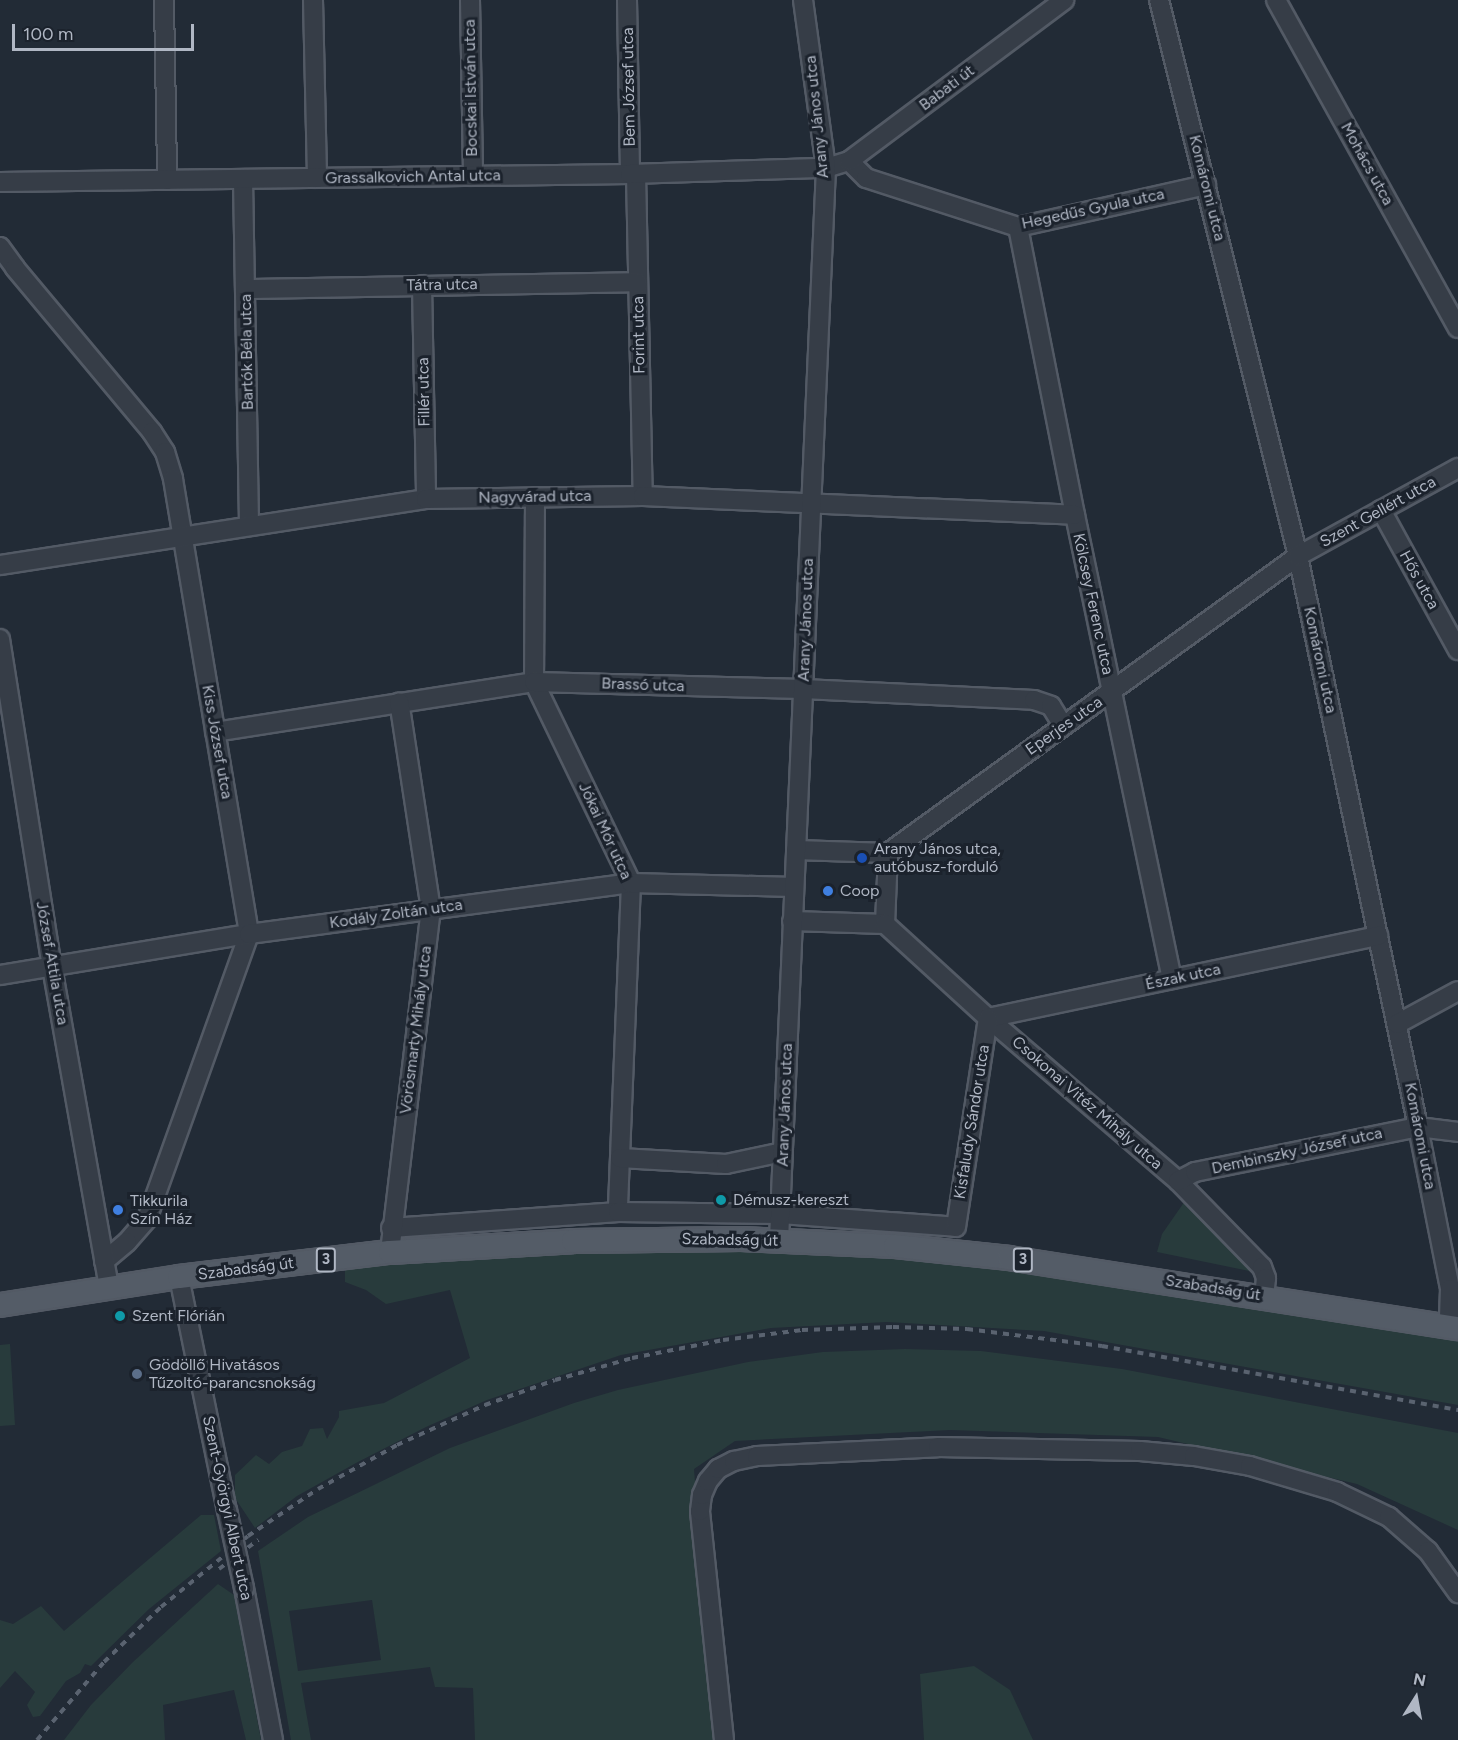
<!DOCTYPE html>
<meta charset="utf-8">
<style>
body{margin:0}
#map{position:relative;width:1458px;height:1740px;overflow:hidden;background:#222b36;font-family:Figtree,sans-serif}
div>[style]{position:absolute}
.green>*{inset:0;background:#283b3c}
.roads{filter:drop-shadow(2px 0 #535a65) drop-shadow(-2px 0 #535a65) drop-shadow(0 2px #535a65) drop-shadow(0 -2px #535a65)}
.minor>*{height:18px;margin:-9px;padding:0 9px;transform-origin:9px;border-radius:9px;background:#363d47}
.major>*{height:22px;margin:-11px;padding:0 11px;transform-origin:11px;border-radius:11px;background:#545c67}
.rail>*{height:4px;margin-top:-2px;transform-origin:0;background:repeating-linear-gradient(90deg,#5a6370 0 6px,transparent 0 12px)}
.bridges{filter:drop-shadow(2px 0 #535a65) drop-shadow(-2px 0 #535a65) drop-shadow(0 2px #535a65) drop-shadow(0 -2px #535a65)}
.minor-bridge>*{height:18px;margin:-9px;padding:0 9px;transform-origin:9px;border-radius:9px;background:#363d47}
.dots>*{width:16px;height:16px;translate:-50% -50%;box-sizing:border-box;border:3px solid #1b222c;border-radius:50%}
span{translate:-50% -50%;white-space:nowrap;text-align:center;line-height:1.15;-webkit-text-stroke:6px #1b222c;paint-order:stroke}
.shield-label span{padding:2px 4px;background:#1b222c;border:2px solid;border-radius:4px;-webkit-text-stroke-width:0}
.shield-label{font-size:15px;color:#b0b7c4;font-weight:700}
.street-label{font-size:16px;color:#b0b7c4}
.poi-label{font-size:16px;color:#b0b7c4}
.left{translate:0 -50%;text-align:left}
.north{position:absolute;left:1386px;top:1668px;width:60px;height:60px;-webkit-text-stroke:4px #1b222c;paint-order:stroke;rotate:11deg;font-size:16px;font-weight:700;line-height:24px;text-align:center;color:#b0b7c4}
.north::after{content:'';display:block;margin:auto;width:21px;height:27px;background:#b0b7c4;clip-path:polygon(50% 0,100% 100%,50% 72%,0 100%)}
.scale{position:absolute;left:12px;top:24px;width:182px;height:27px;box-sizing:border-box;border:3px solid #b0b7c4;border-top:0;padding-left:8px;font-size:18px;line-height:21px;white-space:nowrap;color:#b0b7c4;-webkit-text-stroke:4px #1b222c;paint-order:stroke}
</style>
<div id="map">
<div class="green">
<div style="clip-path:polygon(1185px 1201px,1259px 1273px,1157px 1252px,1162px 1234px)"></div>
<div style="clip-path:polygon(622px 1246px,940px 1256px,1458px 1339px,1458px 1405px,1044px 1331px,887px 1322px,771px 1328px,621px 1355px,487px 1400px,426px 1427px,356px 1463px,297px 1496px,255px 1528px,235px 1498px,235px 1475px,256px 1455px,269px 1464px,282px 1452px,302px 1446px,310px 1429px,323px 1428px,327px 1439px,339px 1417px,339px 1411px,384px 1403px,470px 1358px,450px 1290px,386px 1304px,366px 1290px,345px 1282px,345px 1267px)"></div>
<div style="clip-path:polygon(10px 1344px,15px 1425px,0 1426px,0 1345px)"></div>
<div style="clip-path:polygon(evenodd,905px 1349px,981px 1351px,1122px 1369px,1458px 1433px,1458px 1530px,1357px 1484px,1158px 1437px,950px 1430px,735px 1441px,694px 1469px,715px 1740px,475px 1740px,473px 1688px,435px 1687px,430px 1667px,301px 1683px,311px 1740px,291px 1740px,258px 1551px,308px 1517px,450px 1448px,574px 1403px,618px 1390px,748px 1362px,823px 1352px,905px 1349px,372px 1600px,381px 1660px,298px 1671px,289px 1611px,372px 1600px)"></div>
<div style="clip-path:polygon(201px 1515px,214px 1515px,221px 1551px,149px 1609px,91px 1666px,85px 1664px,80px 1673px,66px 1681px,40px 1716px,33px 1717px,27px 1705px,35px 1692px,15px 1671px,0 1688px,0 1620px,13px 1624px,41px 1606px,64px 1631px)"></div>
<div style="clip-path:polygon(218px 1584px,234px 1595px,261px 1740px,246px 1740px,234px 1690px,163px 1705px,165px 1740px,64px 1740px,91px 1705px,133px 1662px)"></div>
<div style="clip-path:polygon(974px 1666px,1010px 1690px,1033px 1740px,924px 1740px,920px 1674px)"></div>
</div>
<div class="roads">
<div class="minor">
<div style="left:164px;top:0;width:180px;rotate:89deg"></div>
<div style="left:313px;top:0;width:178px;rotate:88.7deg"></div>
<div style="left:470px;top:0;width:176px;rotate:89deg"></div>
<div style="left:627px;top:0;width:174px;rotate:89deg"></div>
<div style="left:1159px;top:0;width:573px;rotate:75.96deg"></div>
<div style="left:1298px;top:556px;width:583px;rotate:78.13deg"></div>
<div style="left:1418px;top:1127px;width:165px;rotate:78.8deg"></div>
<div style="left:1450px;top:1289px;width:37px;rotate:92deg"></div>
<div style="left:1276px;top:0;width:375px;rotate:61deg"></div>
<div style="left:849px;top:161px;width:24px;rotate:45deg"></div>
<div style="left:866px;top:178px;width:160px;rotate:17.9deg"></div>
<div style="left:1018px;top:227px;width:193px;rotate:-12.6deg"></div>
<div style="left:636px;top:174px;width:322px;rotate:88.8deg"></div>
<div style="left:243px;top:179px;width:347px;rotate:89deg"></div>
<div style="left:0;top:182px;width:630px;rotate:-0.73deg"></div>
<div style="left:630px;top:174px;width:196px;rotate:-1.8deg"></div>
<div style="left:826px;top:168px;width:24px;rotate:-17deg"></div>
<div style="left:849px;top:161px;width:269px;rotate:-36.8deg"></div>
<div style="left:1018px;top:227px;width:294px;rotate:78.8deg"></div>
<div style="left:1075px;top:515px;width:474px;rotate:78.2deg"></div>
<div style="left:0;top:247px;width:26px;rotate:54deg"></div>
<div style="left:15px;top:268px;width:214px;rotate:50.1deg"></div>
<div style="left:152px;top:432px;width:24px;rotate:57deg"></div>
<div style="left:165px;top:452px;width:28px;rotate:73deg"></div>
<div style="left:173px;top:479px;width:461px;rotate:80.5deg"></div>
<div style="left:249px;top:934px;width:303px;rotate:109.7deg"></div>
<div style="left:147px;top:1219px;width:30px;rotate:131deg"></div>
<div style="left:127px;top:1242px;width:30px;rotate:140deg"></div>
<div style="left:422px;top:285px;width:214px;rotate:88.9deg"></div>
<div style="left:247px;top:289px;width:391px;rotate:-1deg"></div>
<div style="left:535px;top:497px;width:185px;rotate:90.3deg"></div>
<div style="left:534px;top:682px;width:223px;rotate:64.2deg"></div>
<div style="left:631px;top:883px;width:329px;rotate:92.3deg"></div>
<div style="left:1381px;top:510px;width:160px;rotate:61.2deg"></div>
<div style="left:0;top:565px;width:431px;rotate:-8.8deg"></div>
<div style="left:426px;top:499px;width:217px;rotate:-0.8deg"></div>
<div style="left:643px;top:496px;width:432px;rotate:2.5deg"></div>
<div style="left:0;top:639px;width:332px;rotate:81deg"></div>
<div style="left:52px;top:967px;width:325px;rotate:79.9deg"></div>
<div style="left:215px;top:732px;width:323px;rotate:-8.9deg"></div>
<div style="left:534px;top:682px;width:269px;rotate:1.5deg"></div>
<div style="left:803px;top:689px;width:231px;rotate:2.7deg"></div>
<div style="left:1034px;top:700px;width:18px;rotate:19deg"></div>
<div style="left:1051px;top:706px;width:22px;rotate:58deg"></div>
<div style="left:796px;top:850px;width:92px;rotate:1.9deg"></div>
<div style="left:888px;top:853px;width:71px;rotate:92.4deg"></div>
<div style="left:888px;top:853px;width:506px;rotate:-35.92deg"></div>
<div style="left:1298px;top:556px;width:183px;rotate:-28.8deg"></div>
<div style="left:792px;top:921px;width:93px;rotate:1.8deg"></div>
<div style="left:885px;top:924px;width:139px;rotate:42.4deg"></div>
<div style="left:988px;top:1018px;width:250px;rotate:40.6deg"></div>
<div style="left:1178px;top:1181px;width:120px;rotate:45.7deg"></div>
<div style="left:1262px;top:1267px;width:12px;rotate:70deg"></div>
<div style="left:1266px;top:1278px;width:18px;rotate:96deg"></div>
<div style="left:0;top:975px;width:252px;rotate:-9.4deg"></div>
<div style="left:249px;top:934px;width:385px;rotate:-7.6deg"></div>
<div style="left:631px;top:883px;width:163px;rotate:1.4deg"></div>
<div style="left:988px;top:1018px;width:399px;rotate:-11.9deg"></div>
<div style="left:1397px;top:1024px;width:69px;rotate:-28.4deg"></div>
<div style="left:620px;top:1158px;width:106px;rotate:3.2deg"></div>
<div style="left:726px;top:1164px;width:58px;rotate:-11.9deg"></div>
<div style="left:1178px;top:1181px;width:19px;rotate:-28deg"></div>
<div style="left:1195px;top:1172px;width:227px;rotate:-11.4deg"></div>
<div style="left:1418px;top:1127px;width:40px;rotate:7.1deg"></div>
<div style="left:391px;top:1228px;width:228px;rotate:-4deg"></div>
<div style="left:618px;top:1212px;width:163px;rotate:0.7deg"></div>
<div style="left:781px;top:1214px;width:175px;rotate:4.2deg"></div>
<div style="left:956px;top:1227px;width:211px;rotate:-81.3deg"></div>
<div style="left:779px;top:1240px;width:1073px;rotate:-87.49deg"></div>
<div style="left:826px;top:168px;width:170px;rotate:-97.8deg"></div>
<div style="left:390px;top:1252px;width:344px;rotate:-83.2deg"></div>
<div style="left:431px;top:910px;width:210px;rotate:-98.7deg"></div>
<div style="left:179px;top:1277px;width:238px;rotate:78.4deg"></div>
<div style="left:244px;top:1588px;width:155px;rotate:79.2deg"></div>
<div style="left:724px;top:1740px;width:230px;rotate:-96deg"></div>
<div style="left:700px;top:1511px;width:16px;rotate:-83deg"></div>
<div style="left:702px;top:1495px;width:15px;rotate:-67deg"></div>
<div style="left:708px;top:1481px;width:16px;rotate:-50deg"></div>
<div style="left:718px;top:1469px;width:18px;rotate:-27deg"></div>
<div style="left:734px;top:1461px;width:24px;rotate:-12deg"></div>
<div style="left:757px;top:1456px;width:181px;rotate:-2.8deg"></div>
<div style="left:938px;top:1447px;width:202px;rotate:1.1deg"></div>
<div style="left:1140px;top:1451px;width:54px;rotate:5.3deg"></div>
<div style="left:1194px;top:1456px;width:57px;rotate:10.1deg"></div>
<div style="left:1250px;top:1466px;width:91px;rotate:16.6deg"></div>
<div style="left:1337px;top:1492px;width:58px;rotate:25.7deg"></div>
<div style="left:1389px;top:1517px;width:52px;rotate:41.1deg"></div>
<div style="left:1428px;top:1551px;width:52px;rotate:54.5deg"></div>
</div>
<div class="major">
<div style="left:0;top:1305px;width:181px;rotate:-8.9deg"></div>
<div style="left:179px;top:1277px;width:212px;rotate:-6.8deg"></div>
<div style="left:390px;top:1252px;width:183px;rotate:-3.4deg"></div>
<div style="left:573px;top:1241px;width:168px;rotate:-0.7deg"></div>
<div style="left:741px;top:1239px;width:154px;rotate:2.6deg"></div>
<div style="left:895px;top:1246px;width:115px;rotate:6deg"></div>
<div style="left:1009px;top:1258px;width:454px;rotate:8.9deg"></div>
</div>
</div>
<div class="rail">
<div style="left:219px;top:1569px;width:49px;rotate:-36.6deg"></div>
<div style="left:37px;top:1740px;width:103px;rotate:-49.3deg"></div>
<div style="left:104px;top:1662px;width:79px;rotate:-44deg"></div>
<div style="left:161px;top:1607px;width:112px;rotate:-39.2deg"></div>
<div style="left:248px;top:1536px;width:84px;rotate:-33.9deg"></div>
<div style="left:318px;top:1489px;width:90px;rotate:-29.1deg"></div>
<div style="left:397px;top:1445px;width:97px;rotate:-24.4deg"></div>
<div style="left:485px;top:1405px;width:74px;rotate:-19.7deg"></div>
<div style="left:555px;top:1380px;width:80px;rotate:-15.9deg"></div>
<div style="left:632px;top:1358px;width:93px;rotate:-11.2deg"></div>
<div style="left:723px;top:1340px;width:80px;rotate:-7.2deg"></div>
<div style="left:802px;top:1330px;width:91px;rotate:-1.9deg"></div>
<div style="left:893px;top:1327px;width:74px;rotate:1.5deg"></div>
<div style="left:967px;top:1329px;width:136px;rotate:7.2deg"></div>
<div style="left:1102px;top:1346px;width:362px;rotate:10.2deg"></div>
</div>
<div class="bridges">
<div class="minor-bridge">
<div style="left:227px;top:1510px;width:80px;rotate:77.7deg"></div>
</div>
</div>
<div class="dots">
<div style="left:862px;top:858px;background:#1a4fb4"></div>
<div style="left:828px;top:891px;background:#3f7fe0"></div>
<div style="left:721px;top:1200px;background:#0f9aa8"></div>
<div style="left:118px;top:1210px;background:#3f7fe0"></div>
<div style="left:120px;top:1316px;background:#0f9aa8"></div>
<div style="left:137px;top:1374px;background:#5c6f8a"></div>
</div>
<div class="shield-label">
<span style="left:326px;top:1260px">3</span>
<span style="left:1023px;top:1260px">3</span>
</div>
<div class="street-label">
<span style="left:629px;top:87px;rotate:-91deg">Bem József utca</span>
<span style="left:471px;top:88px;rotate:-91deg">Bocskai István utca</span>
<span style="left:947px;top:88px;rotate:-37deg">Babati út</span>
<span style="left:817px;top:117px;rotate:-96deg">Arany János utca</span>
<span style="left:1367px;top:164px;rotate:61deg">Mohács utca</span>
<span style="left:413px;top:177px;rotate:-1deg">Grassalkovich Antal utca</span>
<span style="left:1207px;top:188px;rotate:76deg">Komáromi utca</span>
<span style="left:1093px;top:209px;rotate:-12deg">Hegedűs Gyula utca</span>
<span style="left:442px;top:285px;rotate:-1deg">Tátra utca</span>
<span style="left:639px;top:335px;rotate:-91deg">Forint utca</span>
<span style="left:247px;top:352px;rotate:-91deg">Bartók Béla utca</span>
<span style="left:424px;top:392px;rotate:-91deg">Fillér utca</span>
<span style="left:535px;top:497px;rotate:-1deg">Nagyvárad utca</span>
<span style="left:1378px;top:512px;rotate:-29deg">Szent Gellért utca</span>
<span style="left:1419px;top:580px;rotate:61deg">Hős utca</span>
<span style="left:1093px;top:604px;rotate:78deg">Kölcsey Ferenc utca</span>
<span style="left:806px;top:620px;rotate:-88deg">Arany János utca</span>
<span style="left:1320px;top:660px;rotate:78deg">Komáromi utca</span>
<span style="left:643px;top:685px;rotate:2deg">Brassó utca</span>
<span style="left:1064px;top:726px;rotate:-35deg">Eperjes utca</span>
<span style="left:217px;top:742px;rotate:80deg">Kiss József utca</span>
<span style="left:605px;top:831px;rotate:65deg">Jókai Mór utca</span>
<span style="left:396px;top:914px;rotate:-8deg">Kodály Zoltán utca</span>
<span style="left:52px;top:963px;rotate:80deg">József Attila utca</span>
<span style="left:1183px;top:977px;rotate:-12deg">Észak utca</span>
<span style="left:416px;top:1030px;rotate:-83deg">Vörösmarty Mihály utca</span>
<span style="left:1087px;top:1103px;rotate:41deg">Csokonai Vitéz Mihály utca</span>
<span style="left:785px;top:1105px;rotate:-88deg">Arany János utca</span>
<span style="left:972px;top:1122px;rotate:-81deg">Kisfaludy Sándor utca</span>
<span style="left:1420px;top:1136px;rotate:79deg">Komáromi utca</span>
<span style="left:1297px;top:1151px;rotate:-12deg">Dembinszky József utca</span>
<span style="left:730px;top:1240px;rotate:1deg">Szabadság út</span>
<span style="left:246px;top:1269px;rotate:-7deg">Szabadság út</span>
<span style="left:1213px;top:1288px;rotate:9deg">Szabadság út</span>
<span style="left:227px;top:1508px;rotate:78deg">Szent-Györgyi Albert utca</span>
</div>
<div class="poi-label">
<span class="left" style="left:874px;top:858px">Arany János utca,<br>autóbusz-forduló</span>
<span class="left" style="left:840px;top:891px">Coop</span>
<span class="left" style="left:733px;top:1200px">Démusz-kereszt</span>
<span class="left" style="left:130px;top:1210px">Tikkurila<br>Szín Ház</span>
<span class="left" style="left:132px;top:1316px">Szent Flórián</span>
<span class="left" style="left:149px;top:1374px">Gödöllő Hivatásos<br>Tűzoltó-parancsnokság</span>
</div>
<div class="north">N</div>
<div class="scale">100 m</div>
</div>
